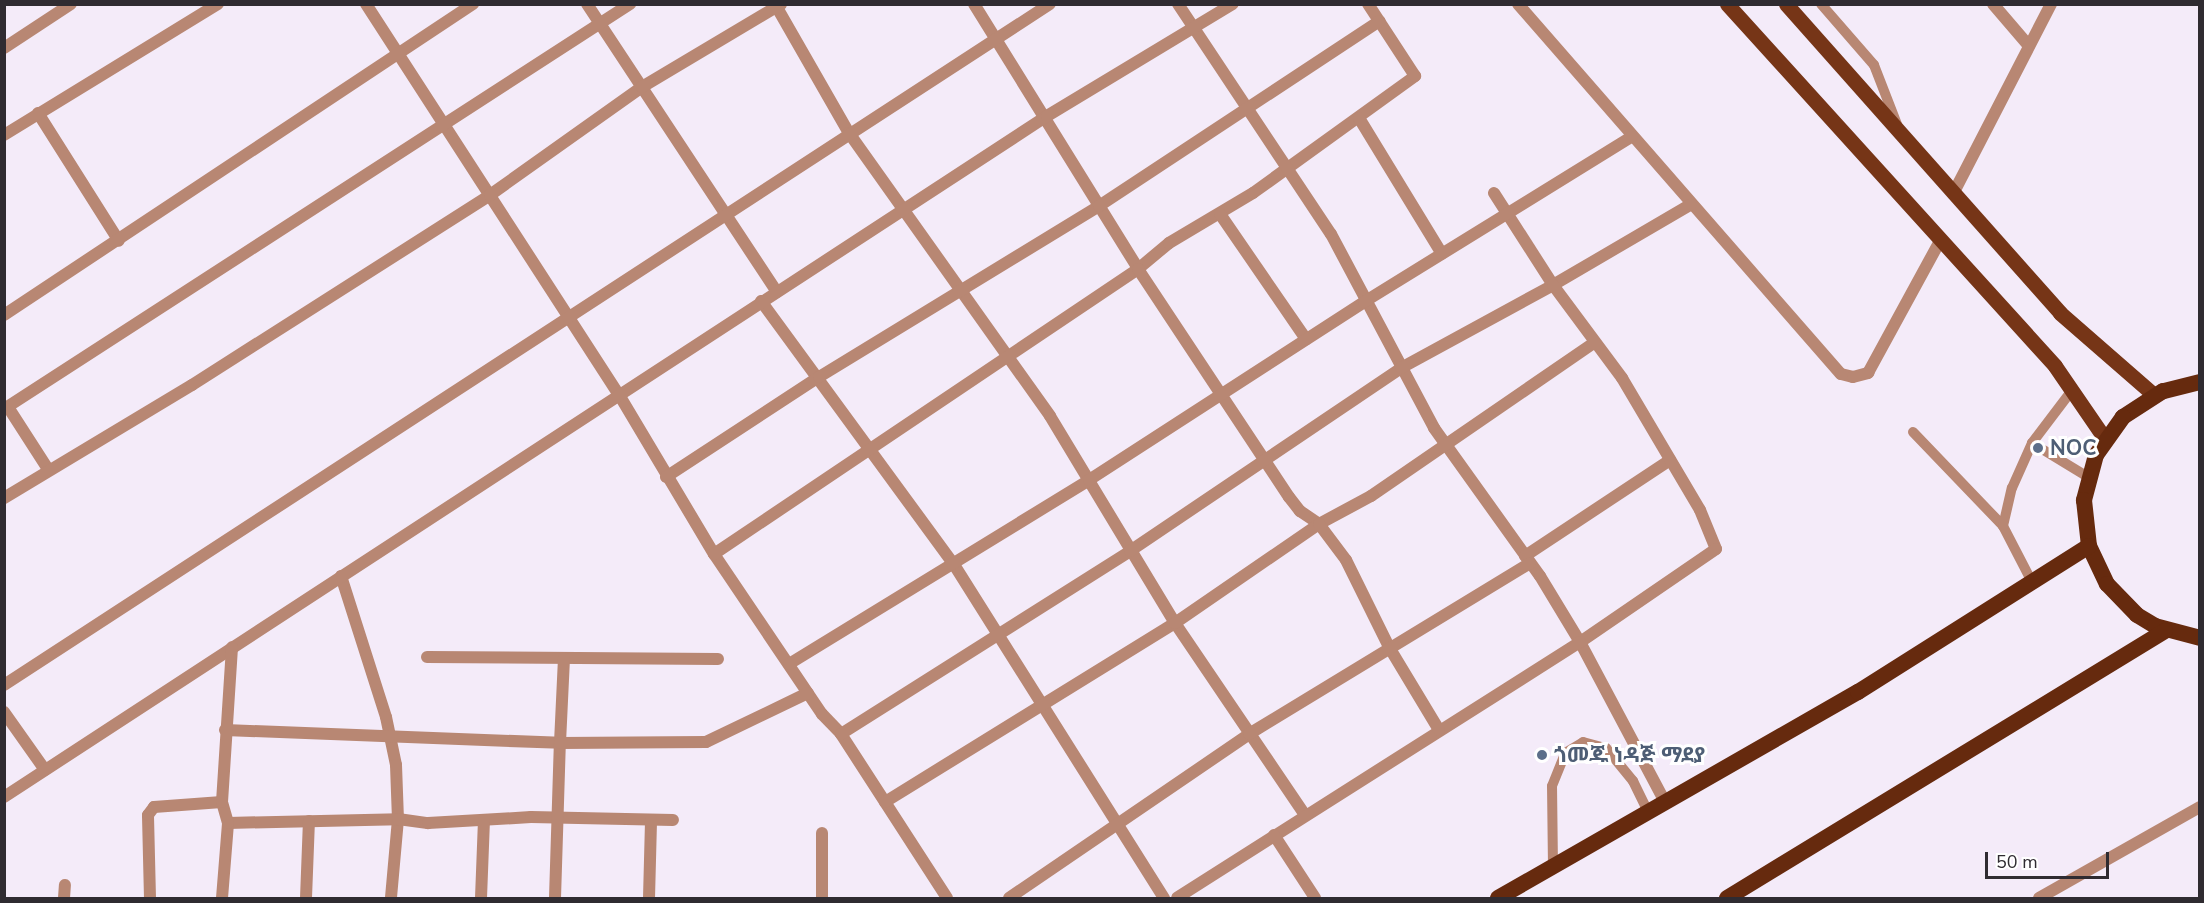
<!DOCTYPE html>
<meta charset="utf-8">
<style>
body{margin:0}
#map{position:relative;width:2204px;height:903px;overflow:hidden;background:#f4ebf9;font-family:"Nunito Sans","Noto Sans Ethiopic",sans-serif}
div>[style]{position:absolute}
.service>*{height:10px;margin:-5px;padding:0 5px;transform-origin:5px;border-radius:5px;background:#b88773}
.minor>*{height:12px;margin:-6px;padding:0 6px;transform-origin:6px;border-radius:6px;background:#b88773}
.primary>*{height:15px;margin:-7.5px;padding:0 7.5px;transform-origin:7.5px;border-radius:7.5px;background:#763517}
.trunk>*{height:16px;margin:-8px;padding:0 8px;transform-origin:8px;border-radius:8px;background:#662a0e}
.dots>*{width:16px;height:16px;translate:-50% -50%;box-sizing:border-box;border:3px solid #fff;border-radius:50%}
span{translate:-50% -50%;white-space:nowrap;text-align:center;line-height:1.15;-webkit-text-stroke:6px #fff;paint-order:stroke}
.service-label{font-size:21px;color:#4e5e75;font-weight:700}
.left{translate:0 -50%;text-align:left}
.frame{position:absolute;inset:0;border:6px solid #2f2b31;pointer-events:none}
.scale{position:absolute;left:1985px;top:852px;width:124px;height:27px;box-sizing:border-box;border:3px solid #2f2b31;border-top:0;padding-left:8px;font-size:18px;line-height:21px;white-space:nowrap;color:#2f2b31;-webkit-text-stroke:4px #fff;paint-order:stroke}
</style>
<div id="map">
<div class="service">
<div style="left:1821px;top:4px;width:81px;rotate:49deg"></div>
<div style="left:1874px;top:65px;width:66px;rotate:68.8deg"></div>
<div style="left:1913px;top:432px;width:130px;rotate:46.2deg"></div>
<div style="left:2032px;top:443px;width:66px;rotate:31.3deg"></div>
<div style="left:2032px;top:582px;width:63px;rotate:-117.4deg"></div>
<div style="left:2003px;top:526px;width:39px;rotate:-77deg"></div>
<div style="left:2012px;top:488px;width:49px;rotate:-66deg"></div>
<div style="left:2032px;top:443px;width:68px;rotate:-52.8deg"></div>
<div style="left:1553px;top:867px;width:81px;rotate:-90.7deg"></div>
<div style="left:1552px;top:786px;width:35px;rotate:-68deg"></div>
<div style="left:1565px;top:753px;width:21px;rotate:-31deg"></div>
<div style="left:1583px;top:742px;width:24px;rotate:15deg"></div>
<div style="left:1606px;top:748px;width:43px;rotate:50.7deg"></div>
<div style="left:1633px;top:781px;width:34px;rotate:64deg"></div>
</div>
<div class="minor">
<div style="left:366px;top:4px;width:469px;rotate:57.1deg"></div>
<div style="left:621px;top:398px;width:182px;rotate:59.2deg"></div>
<div style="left:714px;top:554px;width:193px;rotate:56deg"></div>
<div style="left:822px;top:714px;width:28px;rotate:46deg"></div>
<div style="left:841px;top:734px;width:195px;rotate:57.1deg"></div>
<div style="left:587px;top:4px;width:345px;rotate:56.6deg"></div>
<div style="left:775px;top:4px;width:149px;rotate:60.2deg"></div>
<div style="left:849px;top:133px;width:347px;rotate:54.6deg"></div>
<div style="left:1050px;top:416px;width:242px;rotate:58.9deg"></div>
<div style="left:1175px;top:623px;width:232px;rotate:55.9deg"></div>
<div style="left:974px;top:4px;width:312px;rotate:58.2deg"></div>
<div style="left:1138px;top:269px;width:40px;rotate:-40deg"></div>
<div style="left:1169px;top:243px;width:98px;rotate:-30.8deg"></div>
<div style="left:1253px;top:193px;width:200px;rotate:-35.8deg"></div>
<div style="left:1415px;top:76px;width:86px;rotate:-123.1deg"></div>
<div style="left:1178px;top:4px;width:276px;rotate:56.4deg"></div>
<div style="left:1331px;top:234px;width:220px;rotate:62deg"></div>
<div style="left:1434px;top:428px;width:182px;rotate:54.4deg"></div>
<div style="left:1540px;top:576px;width:77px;rotate:58.8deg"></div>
<div style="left:1580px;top:642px;width:181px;rotate:62deg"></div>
<div style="left:1518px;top:4px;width:491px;rotate:48.9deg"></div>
<div style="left:1841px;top:374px;width:12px;rotate:14deg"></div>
<div style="left:1853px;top:377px;width:16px;rotate:-15deg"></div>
<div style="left:1868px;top:373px;width:148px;rotate:-61.4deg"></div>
<div style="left:1993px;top:4px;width:55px;rotate:49.4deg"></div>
<div style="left:4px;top:48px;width:80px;rotate:-33.3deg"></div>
<div style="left:38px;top:113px;width:151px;rotate:57.7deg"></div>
<div style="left:1359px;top:118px;width:159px;rotate:58.6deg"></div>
<div style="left:4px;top:135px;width:251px;rotate:-31.5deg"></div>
<div style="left:1494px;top:193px;width:109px;rotate:57.3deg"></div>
<div style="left:1553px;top:285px;width:159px;rotate:-30.3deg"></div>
<div style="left:1953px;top:194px;width:214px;rotate:-62.7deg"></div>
<div style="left:1220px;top:214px;width:152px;rotate:55.5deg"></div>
<div style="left:761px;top:301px;width:325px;rotate:53.8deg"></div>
<div style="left:953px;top:563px;width:396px;rotate:57.8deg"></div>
<div style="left:4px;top:315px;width:563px;rotate:-33.55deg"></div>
<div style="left:8px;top:407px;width:74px;rotate:57.2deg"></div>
<div style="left:4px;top:409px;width:746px;rotate:-32.9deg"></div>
<div style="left:666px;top:477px;width:183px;rotate:-33.2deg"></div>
<div style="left:819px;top:377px;width:328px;rotate:-31.4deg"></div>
<div style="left:1099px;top:206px;width:336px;rotate:-33.4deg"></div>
<div style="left:4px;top:498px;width:219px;rotate:-31deg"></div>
<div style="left:192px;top:385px;width:353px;rotate:-32.5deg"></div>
<div style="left:490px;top:195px;width:186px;rotate:-35.4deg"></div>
<div style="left:642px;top:87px;width:162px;rotate:-30.8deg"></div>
<div style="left:714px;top:554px;width:511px;rotate:-33.91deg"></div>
<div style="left:1138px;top:269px;width:273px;rotate:56.5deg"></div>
<div style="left:1289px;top:497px;width:18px;rotate:52deg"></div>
<div style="left:1300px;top:511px;width:23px;rotate:34deg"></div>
<div style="left:1319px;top:524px;width:59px;rotate:-28.3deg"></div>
<div style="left:1371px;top:496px;width:270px;rotate:-34.5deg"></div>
<div style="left:1525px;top:556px;width:174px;rotate:-33.5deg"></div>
<div style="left:341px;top:576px;width:148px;rotate:72.3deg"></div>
<div style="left:386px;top:717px;width:49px;rotate:78.2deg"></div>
<div style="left:396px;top:765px;width:54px;rotate:87.9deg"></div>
<div style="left:398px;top:819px;width:79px;rotate:95.1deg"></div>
<div style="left:427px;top:657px;width:291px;rotate:0.4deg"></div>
<div style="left:789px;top:664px;width:352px;rotate:-31.5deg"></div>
<div style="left:1089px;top:480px;width:328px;rotate:-32.9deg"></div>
<div style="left:1364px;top:302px;width:314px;rotate:-31.7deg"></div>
<div style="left:4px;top:685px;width:1248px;rotate:-33.07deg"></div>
<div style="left:4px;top:712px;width:71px;rotate:54.7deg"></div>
<div style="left:225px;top:730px;width:335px;rotate:2.2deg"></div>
<div style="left:560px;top:743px;width:85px;rotate:-87.3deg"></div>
<div style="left:841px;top:734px;width:342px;rotate:-32.3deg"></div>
<div style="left:1130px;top:551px;width:327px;rotate:-34deg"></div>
<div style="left:1401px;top:368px;width:173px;rotate:-28.6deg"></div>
<div style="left:1553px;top:285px;width:116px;rotate:53.4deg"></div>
<div style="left:1622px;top:378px;width:153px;rotate:59.4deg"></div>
<div style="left:1700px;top:510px;width:42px;rotate:67.7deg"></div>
<div style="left:1716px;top:549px;width:165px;rotate:145.6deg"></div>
<div style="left:1580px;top:642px;width:477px;rotate:147.6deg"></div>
<div style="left:4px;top:797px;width:1246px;rotate:-33.14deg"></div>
<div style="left:1047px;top:116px;width:217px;rotate:-31.1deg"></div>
<div style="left:885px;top:802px;width:341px;rotate:-31.7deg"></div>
<div style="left:1175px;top:623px;width:175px;rotate:-34.5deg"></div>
<div style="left:1319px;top:524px;width:45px;rotate:53.1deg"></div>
<div style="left:1346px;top:560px;width:97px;rotate:63.7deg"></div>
<div style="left:1389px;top:647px;width:97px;rotate:58.9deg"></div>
<div style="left:228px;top:823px;width:170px;rotate:-1.3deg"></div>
<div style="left:398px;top:819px;width:30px;rotate:8deg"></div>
<div style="left:428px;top:823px;width:103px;rotate:-3.3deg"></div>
<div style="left:531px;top:817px;width:142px;rotate:1.2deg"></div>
<div style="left:822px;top:833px;width:65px;rotate:90deg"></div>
<div style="left:1274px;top:835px;width:75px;rotate:56.9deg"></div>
<div style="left:64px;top:898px;width:13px;rotate:-86deg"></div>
<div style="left:150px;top:898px;width:83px;rotate:-91.4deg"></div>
<div style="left:148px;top:815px;width:10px;rotate:-53deg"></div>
<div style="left:154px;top:807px;width:68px;rotate:-4.2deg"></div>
<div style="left:222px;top:898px;width:75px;rotate:-85.4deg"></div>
<div style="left:228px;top:823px;width:22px;rotate:-106deg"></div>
<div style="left:222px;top:802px;width:155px;rotate:-86.3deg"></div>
<div style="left:306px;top:898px;width:77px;rotate:-87.8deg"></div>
<div style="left:481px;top:898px;width:78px;rotate:-87.8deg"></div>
<div style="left:555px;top:898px;width:155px;rotate:-88.2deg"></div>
<div style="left:560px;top:743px;width:146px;rotate:-0.4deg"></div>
<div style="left:706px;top:742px;width:113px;rotate:-25.7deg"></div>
<div style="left:649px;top:898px;width:78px;rotate:-88.5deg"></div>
<div style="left:1009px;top:898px;width:291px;rotate:-34.3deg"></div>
<div style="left:1249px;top:734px;width:329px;rotate:-31.3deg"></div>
<div style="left:2039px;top:898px;width:185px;rotate:-29.5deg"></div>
</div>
<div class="primary">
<div style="left:1727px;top:4px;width:488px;rotate:47.8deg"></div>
<div style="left:2055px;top:366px;width:88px;rotate:55.6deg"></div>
<div style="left:1786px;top:4px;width:413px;rotate:48.4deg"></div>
<div style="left:2060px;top:313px;width:125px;rotate:41.1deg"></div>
</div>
<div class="trunk">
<div style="left:2200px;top:382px;width:38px;rotate:166deg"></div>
<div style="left:2163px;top:391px;width:48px;rotate:147deg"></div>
<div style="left:2123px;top:417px;width:47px;rotate:125.4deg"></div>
<div style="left:2096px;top:455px;width:47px;rotate:104.9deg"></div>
<div style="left:2084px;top:500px;width:46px;rotate:83.8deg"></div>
<div style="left:2089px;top:546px;width:42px;rotate:64.7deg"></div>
<div style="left:2107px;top:584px;width:43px;rotate:45.9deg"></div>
<div style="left:2137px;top:615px;width:21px;rotate:31deg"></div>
<div style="left:2155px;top:626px;width:47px;rotate:14.9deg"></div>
<div style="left:1498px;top:898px;width:415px;rotate:-29.8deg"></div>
<div style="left:1858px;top:692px;width:273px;rotate:-32.3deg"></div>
<div style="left:1727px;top:898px;width:513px;rotate:-31.37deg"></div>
</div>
<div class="dots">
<div style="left:2038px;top:448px;background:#5c6f8a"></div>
<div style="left:1542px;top:755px;background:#5c6f8a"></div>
</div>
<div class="service-label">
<span class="left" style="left:2050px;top:448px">NOC</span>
<span class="left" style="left:1554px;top:755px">ጎመጁ ነዳጅ ማደያ</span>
</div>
<div class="frame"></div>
<div class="scale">50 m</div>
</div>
